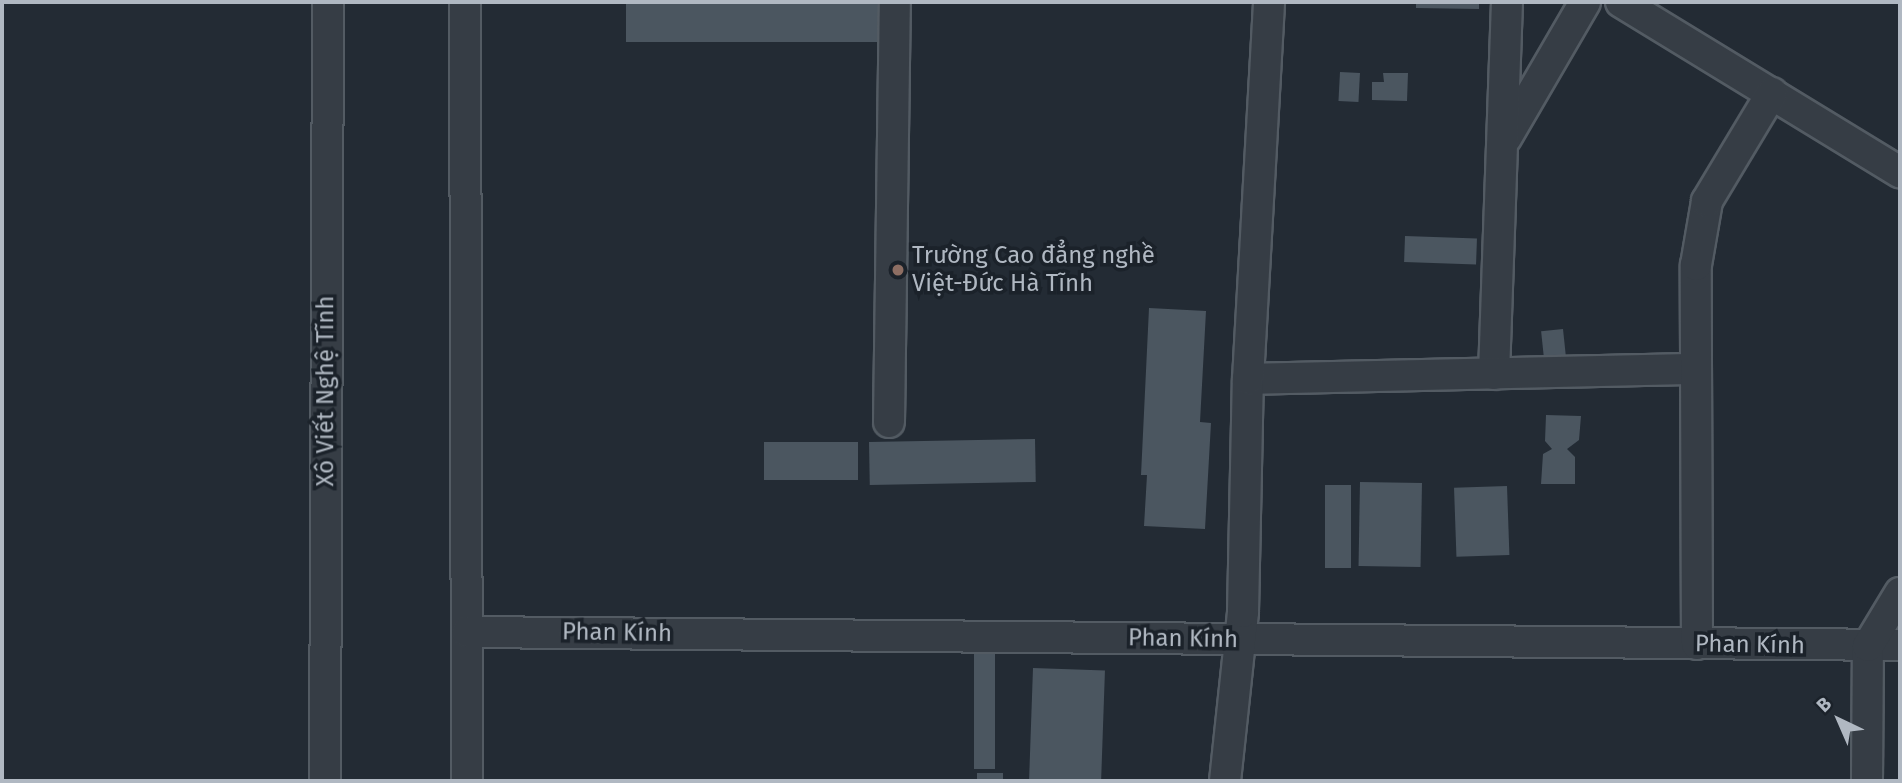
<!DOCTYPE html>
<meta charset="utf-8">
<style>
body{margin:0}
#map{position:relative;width:1902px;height:783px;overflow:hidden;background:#232b34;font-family:"Fira Sans",sans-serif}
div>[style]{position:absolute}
.building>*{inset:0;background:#4b5660;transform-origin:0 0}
.roads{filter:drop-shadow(2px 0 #535b63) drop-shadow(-2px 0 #535b63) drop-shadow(0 2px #535b63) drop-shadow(0 -2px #535b63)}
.minor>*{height:30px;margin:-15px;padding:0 15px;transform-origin:15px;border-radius:15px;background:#363d45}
.dots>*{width:19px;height:19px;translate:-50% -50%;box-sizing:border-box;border:4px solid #1b222a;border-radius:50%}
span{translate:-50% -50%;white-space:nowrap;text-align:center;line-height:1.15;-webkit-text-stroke:7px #1b222a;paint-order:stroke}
.poi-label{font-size:24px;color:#b0b8c2}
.left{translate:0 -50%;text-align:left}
.street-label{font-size:24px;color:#b0b8c2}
.frame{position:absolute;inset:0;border:4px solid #b0b8c2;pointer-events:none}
.north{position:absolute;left:1804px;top:685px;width:70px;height:70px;-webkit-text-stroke:5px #1b222a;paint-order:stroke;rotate:316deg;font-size:19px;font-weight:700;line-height:28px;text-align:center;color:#b0b8c2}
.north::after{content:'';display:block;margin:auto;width:24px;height:32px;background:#b0b8c2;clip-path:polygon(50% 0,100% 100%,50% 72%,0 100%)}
</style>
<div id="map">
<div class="building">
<div style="left:626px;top:2px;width:255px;height:40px"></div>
<div style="clip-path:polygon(1416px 2px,1479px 2px,1479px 9px,1416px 8px)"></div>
<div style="left:1340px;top:72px;width:20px;height:29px;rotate:3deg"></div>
<div style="clip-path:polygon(1383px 73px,1408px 73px,1407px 101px,1372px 100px,1372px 82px,1384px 82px)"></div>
<div style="left:1405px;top:236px;width:72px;height:26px;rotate:2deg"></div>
<div style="clip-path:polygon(1149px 308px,1206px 311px,1200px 422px,1211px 423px,1205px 529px,1144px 526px,1147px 475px,1141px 475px)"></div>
<div style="left:1563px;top:329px;width:29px;height:22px;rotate:84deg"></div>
<div style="clip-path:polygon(1546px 415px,1581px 416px,1579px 440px,1567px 449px,1575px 457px,1575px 484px,1541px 484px,1543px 454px,1552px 449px,1545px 441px)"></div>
<div style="left:1035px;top:439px;width:43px;height:166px;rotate:89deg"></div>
<div style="left:858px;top:442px;width:38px;height:94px;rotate:90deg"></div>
<div style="left:1360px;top:482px;width:62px;height:84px;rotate:1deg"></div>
<div style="left:1325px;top:485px;width:26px;height:83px"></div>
<div style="left:1507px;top:486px;width:69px;height:53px;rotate:88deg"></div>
<div style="left:995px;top:642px;width:127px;height:21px;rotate:90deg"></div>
<div style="left:1033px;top:668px;width:72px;height:113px;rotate:2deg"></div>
<div style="left:1003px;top:773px;width:8px;height:26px;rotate:90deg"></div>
</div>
<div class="roads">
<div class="minor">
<div style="left:465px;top:2px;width:779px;rotate:89.85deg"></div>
<div style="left:1621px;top:2px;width:327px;rotate:31.4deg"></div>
<div style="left:1506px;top:138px;width:157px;rotate:-59.8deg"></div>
<div style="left:1494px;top:374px;width:372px;rotate:-88deg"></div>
<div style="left:1248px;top:379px;width:448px;rotate:-1.3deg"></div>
<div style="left:889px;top:422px;width:420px;rotate:-89.2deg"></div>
<div style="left:467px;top:632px;width:1433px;rotate:0.52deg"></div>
<div style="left:1697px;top:644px;width:379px;rotate:-90.2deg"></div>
<div style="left:1696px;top:265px;width:65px;rotate:-80.2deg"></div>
<div style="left:1707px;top:201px;width:126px;rotate:-59deg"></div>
<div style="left:325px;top:781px;width:779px;rotate:-89.78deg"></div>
<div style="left:1225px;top:781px;width:170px;rotate:-83.9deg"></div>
<div style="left:1243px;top:612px;width:233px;rotate:-88.8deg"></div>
<div style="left:1248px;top:379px;width:378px;rotate:-86.8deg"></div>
<div style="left:1867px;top:781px;width:135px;rotate:-89.6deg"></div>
<div style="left:1868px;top:646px;width:62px;rotate:-58.9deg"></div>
</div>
</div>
<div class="dots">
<div style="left:898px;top:270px;background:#8d6e63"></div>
</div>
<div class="poi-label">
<span class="left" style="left:912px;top:270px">Trường Cao đẳng nghề<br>Việt-Đức Hà Tĩnh</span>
</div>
<div class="street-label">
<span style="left:326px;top:391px;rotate:-90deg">Xô Viết Nghệ Tĩnh</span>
<span style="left:617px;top:633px;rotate:1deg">Phan Kính</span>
<span style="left:1183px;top:639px;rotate:1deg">Phan Kính</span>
<span style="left:1750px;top:645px;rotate:1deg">Phan Kính</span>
</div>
<div class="frame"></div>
<div class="north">B</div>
</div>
